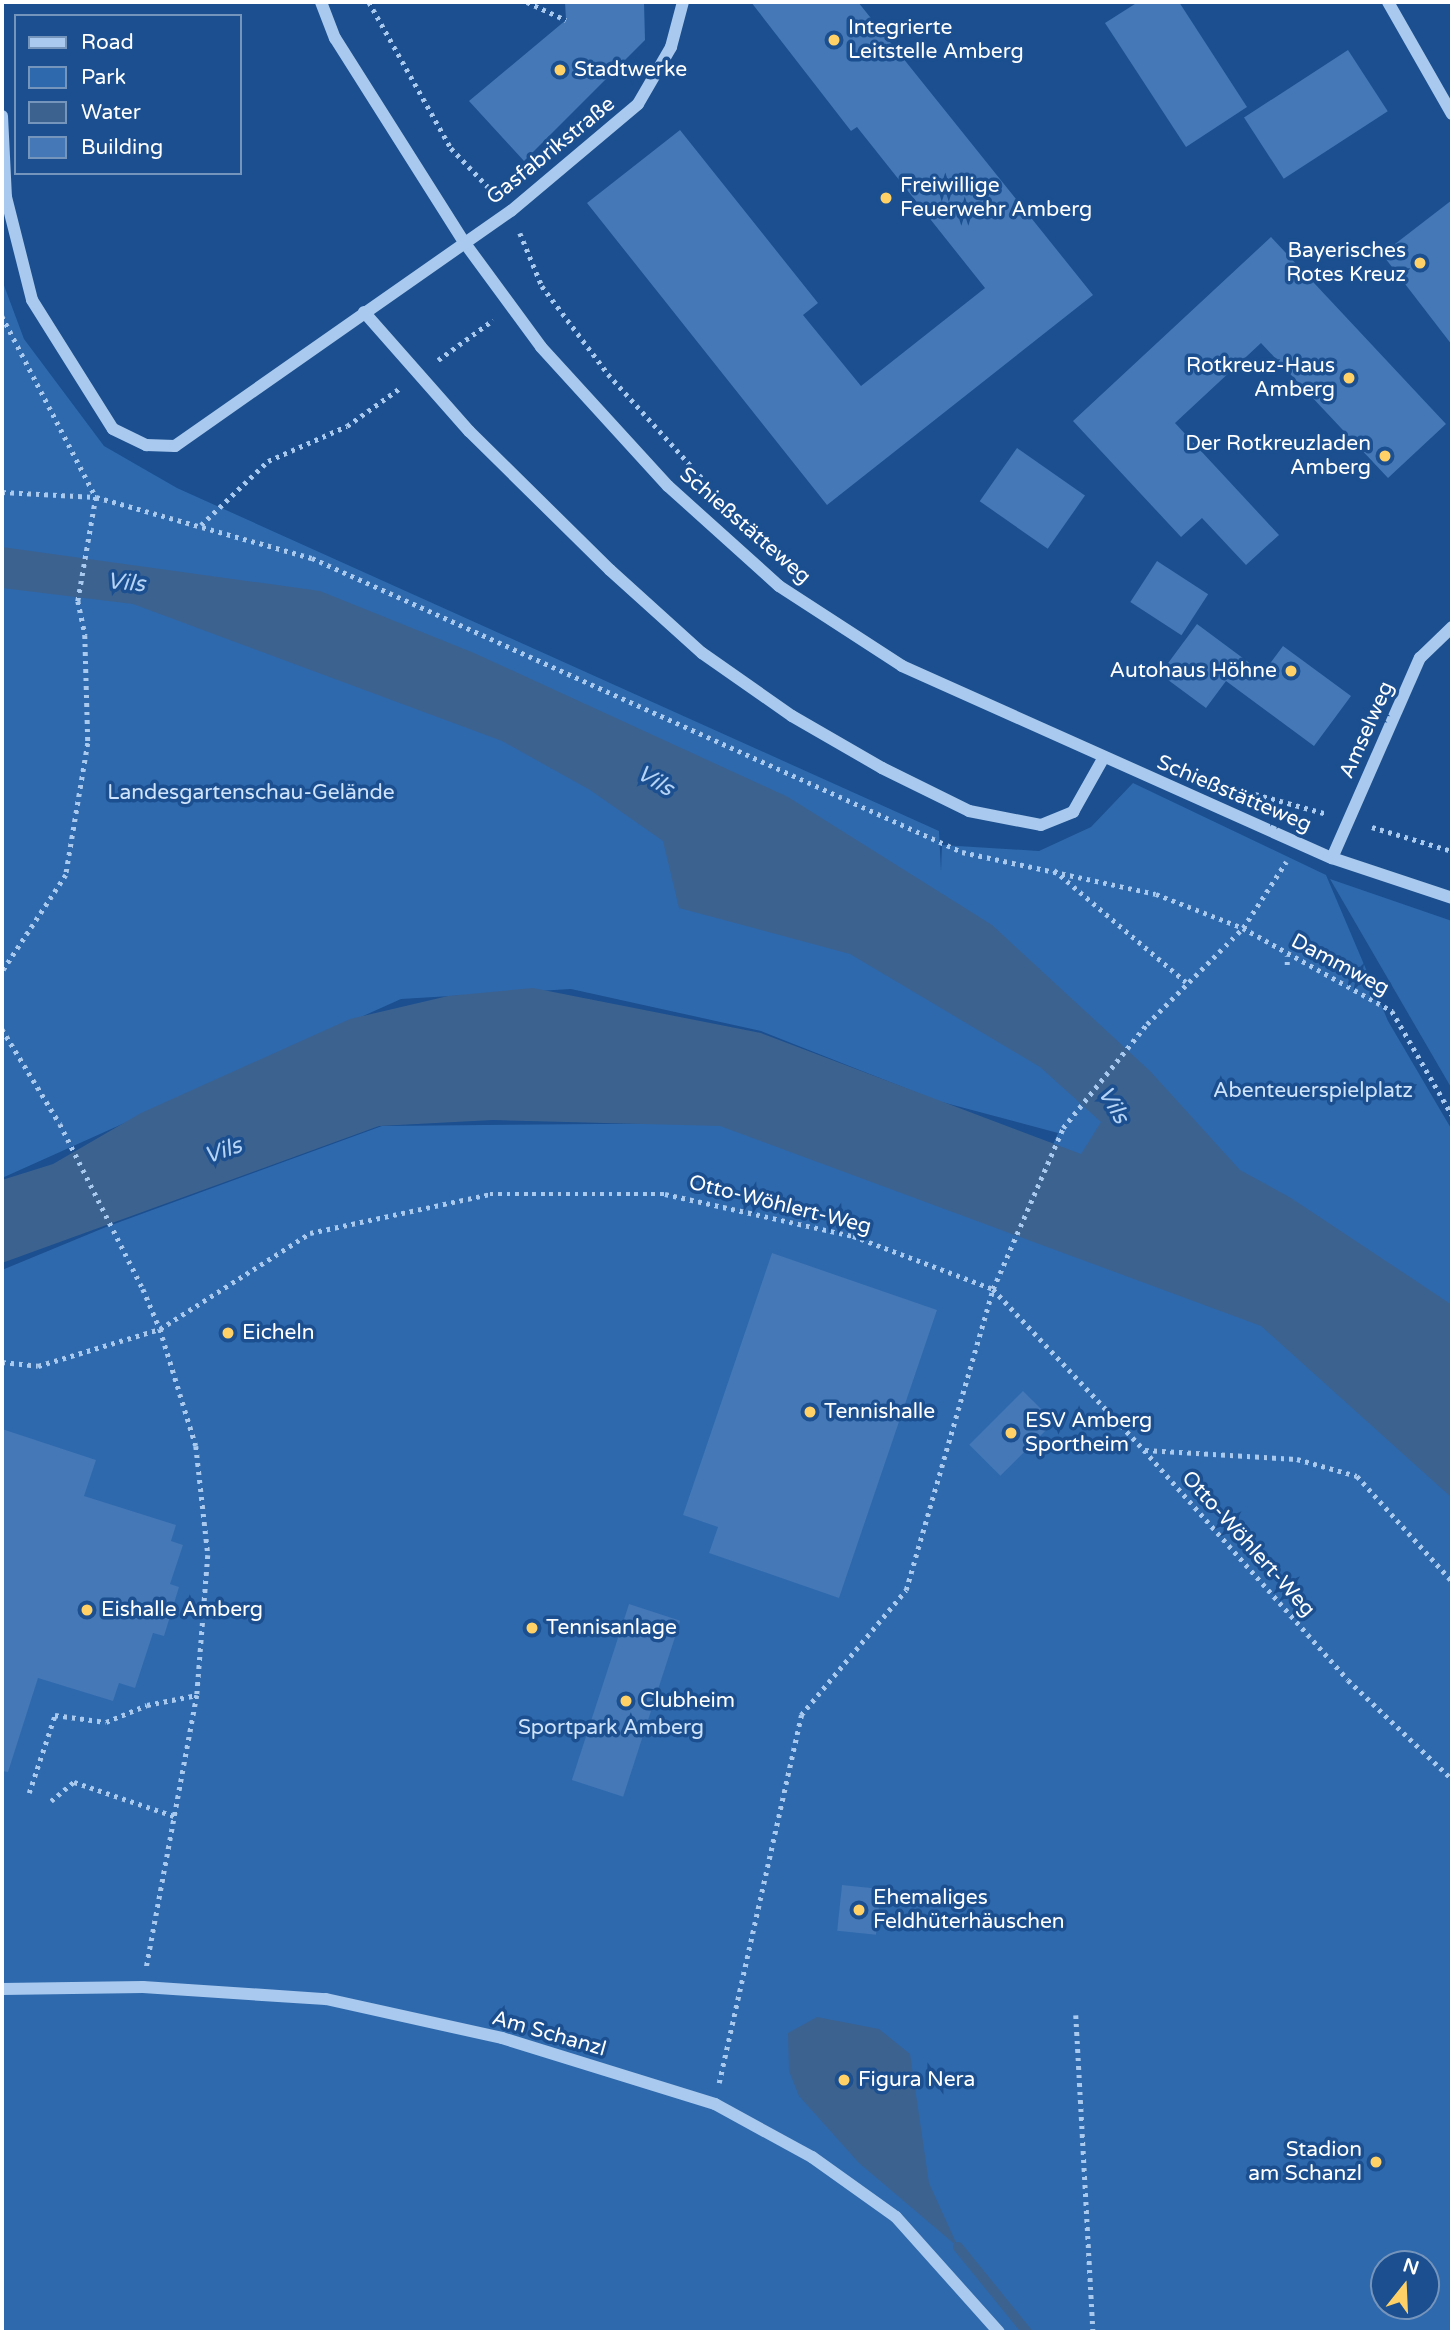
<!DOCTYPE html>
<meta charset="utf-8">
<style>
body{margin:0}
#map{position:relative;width:1454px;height:2334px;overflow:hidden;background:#1b4f8f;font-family:"Varela Round",sans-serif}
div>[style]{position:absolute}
.green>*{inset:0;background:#2e69ad}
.water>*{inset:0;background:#3c6290}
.stream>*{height:10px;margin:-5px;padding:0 5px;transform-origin:5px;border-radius:5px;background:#3c6290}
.building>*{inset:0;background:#4478b7;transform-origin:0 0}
.path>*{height:4.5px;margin-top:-2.25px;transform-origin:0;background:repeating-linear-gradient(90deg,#a9c9ee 0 3.5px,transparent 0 8.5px)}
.minor>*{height:12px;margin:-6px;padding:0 6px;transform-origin:6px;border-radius:6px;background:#a9c9ee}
.dots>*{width:19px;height:19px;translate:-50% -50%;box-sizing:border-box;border:4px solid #1b4f8f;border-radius:50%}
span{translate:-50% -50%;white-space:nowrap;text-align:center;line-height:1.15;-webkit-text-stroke:7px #1b4f8f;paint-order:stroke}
.poi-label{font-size:21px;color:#fff}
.left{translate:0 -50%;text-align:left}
.right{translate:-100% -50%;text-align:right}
.street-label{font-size:21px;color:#fff}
.park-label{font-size:21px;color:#cfe3fa}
.water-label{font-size:23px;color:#b5d3f5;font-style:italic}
.frame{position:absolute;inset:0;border:4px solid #fff;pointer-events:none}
.legend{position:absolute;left:14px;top:14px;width:228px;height:161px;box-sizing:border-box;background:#1b4f8f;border:2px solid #7695bc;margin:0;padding:9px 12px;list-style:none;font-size:21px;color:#fff}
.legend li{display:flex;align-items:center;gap:14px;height:35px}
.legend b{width:35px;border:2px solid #7695bc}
.north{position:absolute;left:1370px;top:2250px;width:70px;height:70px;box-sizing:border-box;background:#1b4f8f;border:2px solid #7695bc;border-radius:50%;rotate:18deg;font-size:19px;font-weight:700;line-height:28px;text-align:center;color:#fff}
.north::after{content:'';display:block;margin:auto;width:24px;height:32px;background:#ffd166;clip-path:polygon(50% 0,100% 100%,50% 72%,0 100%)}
</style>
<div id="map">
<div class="green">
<div style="clip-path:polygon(evenodd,2px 280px,24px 339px,104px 446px,177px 488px,939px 831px,941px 871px,942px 845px,1039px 851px,1091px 827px,1133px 783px,1326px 875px,1388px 1021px,1452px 1130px,1452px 2332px,2px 2332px,2px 1270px,106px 1227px,382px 1126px,716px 1123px,1016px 1232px,1058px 1133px,938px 1101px,761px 1031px,571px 989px,401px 999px,2px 1178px,2px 280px,1384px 2264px,1426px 2264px,1426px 2306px,1384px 2306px,1384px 2264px)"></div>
<div style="clip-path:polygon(1330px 879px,1452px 921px,1452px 1089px)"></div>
</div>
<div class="water">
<div style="clip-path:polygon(2px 547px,320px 591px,474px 653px,788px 797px,992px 925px,1150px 1071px,1240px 1170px,1291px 1198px,1452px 1305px,1452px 1498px,1261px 1326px,720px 1126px,493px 1120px,379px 1126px,2px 1263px,2px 1180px,53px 1164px,141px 1113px,350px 1019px,448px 996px,533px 988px,761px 1033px,1081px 1154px,1101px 1122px,1040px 1067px,850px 954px,679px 908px,663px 841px,590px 790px,502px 741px,133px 604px,2px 588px)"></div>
<div style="clip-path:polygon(817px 2017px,879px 2029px,910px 2054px,929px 2183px,958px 2247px,859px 2163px,799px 2096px,789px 2071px,788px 2033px)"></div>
</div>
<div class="stream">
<div style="left:958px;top:2247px;width:109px;rotate:50.9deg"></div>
</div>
<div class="building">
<div style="clip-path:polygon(565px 2px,644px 2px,645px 40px,524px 161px,469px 101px,566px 20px)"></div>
<div style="clip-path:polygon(751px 2px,858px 2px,1093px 295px,827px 505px,587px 203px,680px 130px,818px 303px,803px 315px,861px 386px,985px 288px,857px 127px,851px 131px)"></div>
<div style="clip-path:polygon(1138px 2px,1179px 2px,1247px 107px,1186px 147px,1105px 23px)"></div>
<div style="left:1348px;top:50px;width:73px;height:124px;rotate:57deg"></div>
<div style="clip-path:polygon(1452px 200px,1452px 345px,1382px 254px)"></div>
<div style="clip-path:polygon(1271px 237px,1446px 424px,1388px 478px,1261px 343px,1175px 423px,1279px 535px,1246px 565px,1202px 518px,1181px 537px,1073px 421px)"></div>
<div style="left:1017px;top:448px;width:83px;height:65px;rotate:35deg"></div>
<div style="left:1157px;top:561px;width:61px;height:49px;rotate:33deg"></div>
<div style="clip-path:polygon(1197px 624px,1263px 673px,1283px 646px,1351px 696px,1314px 746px,1226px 681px,1206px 708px,1160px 674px)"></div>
<div style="clip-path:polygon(772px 1253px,937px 1310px,839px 1598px,709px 1553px,718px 1527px,683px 1515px)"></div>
<div style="left:1023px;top:1391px;width:44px;height:76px;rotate:45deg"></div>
<div style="clip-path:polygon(2px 1429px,96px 1460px,84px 1496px,176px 1525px,171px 1541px,183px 1545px,170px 1584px,179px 1587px,164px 1636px,153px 1633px,135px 1688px,119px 1683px,113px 1701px,38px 1678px,8px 1772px,2px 1771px)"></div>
<div style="left:629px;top:1604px;width:54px;height:185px;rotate:18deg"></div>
<div style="left:842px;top:1885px;width:39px;height:46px;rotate:6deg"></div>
</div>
<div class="path">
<div style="left:369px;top:2px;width:167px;rotate:60.7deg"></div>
<div style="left:451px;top:148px;width:64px;rotate:46.3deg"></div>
<div style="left:527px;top:2px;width:43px;rotate:24.8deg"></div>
<div style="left:520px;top:233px;width:57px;rotate:67.5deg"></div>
<div style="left:542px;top:286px;width:110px;rotate:53.1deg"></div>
<div style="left:608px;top:374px;width:152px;rotate:47.9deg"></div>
<div style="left:2px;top:316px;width:204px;rotate:62.6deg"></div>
<div style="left:96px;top:497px;width:106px;rotate:99.8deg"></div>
<div style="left:78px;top:601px;width:35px;rotate:78deg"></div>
<div style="left:85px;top:635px;width:108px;rotate:88.4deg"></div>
<div style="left:88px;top:743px;width:134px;rotate:99.5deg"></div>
<div style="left:66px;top:875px;width:116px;rotate:123.4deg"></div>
<div style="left:438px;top:360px;width:68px;rotate:-36deg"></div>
<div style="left:2px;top:492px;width:94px;rotate:3deg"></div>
<div style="left:96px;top:497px;width:224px;rotate:15.8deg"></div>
<div style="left:312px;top:558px;width:713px;rotate:24.34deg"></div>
<div style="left:962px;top:852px;width:198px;rotate:12.2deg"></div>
<div style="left:1156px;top:894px;width:93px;rotate:21.3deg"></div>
<div style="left:1243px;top:928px;width:171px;rotate:29.1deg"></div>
<div style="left:1392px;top:1011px;width:120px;rotate:60deg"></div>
<div style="left:201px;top:525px;width:93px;rotate:-43.7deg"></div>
<div style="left:268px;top:461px;width:86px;rotate:-23.9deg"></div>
<div style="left:347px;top:426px;width:65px;rotate:-35.6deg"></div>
<div style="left:1255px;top:794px;width:75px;rotate:15.5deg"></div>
<div style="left:1372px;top:827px;width:84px;rotate:16.7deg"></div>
<div style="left:1054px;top:870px;width:173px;rotate:40.3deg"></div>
<div style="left:1287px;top:965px;width:9px;rotate:-90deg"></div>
<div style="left:2px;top:1029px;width:111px;rotate:58.6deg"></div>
<div style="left:60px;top:1124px;width:185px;rotate:63.3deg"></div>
<div style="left:143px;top:1289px;width:43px;rotate:67deg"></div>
<div style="left:160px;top:1329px;width:122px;rotate:72.9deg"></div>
<div style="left:196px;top:1446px;width:110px;rotate:83.7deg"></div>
<div style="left:208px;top:1555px;width:140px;rotate:94.5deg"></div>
<div style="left:197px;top:1695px;width:276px;rotate:100.5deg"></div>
<div style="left:2px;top:1362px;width:36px;rotate:6deg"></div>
<div style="left:38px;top:1366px;width:127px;rotate:-16.9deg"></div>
<div style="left:160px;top:1329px;width:178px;rotate:-32.6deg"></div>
<div style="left:310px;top:1233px;width:184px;rotate:-12.2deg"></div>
<div style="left:490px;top:1194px;width:175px"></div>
<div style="left:665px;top:1194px;width:193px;rotate:12.6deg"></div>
<div style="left:853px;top:1236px;width:150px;rotate:20.7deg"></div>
<div style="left:993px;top:1289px;width:221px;rotate:46.8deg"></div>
<div style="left:1144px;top:1450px;width:307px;rotate:48.4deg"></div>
<div style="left:1348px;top:1680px;width:144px;rotate:43.6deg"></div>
<div style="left:1145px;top:1450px;width:152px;rotate:3.4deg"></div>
<div style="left:1297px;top:1459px;width:62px;rotate:15.8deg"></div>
<div style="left:1357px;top:1476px;width:142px;rotate:47.9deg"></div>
<div style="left:29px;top:1793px;width:82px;rotate:-71.6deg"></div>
<div style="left:55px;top:1715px;width:51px;rotate:7.8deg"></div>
<div style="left:106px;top:1722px;width:44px;rotate:-22.5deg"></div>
<div style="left:147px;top:1705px;width:51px;rotate:-11.3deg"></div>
<div style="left:51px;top:1801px;width:30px;rotate:-40deg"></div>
<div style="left:74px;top:1782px;width:106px;rotate:18.8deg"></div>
<div style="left:1076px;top:2015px;width:317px;rotate:86.9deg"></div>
<div style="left:719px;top:2083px;width:377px;rotate:-77.4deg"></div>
<div style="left:801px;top:1715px;width:163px;rotate:-50deg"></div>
<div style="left:906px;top:1590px;width:313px;rotate:-73.9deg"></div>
<div style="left:993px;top:1289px;width:176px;rotate:-66.5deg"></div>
<div style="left:1063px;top:1128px;width:134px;rotate:-51.1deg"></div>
<div style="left:1147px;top:1024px;width:136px;rotate:-45deg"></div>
<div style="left:1243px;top:928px;width:79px;rotate:-56.9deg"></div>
</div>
<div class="minor">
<div style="left:321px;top:2px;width:39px;rotate:69deg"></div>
<div style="left:335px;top:38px;width:241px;rotate:57.7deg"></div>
<div style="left:464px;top:242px;width:130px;rotate:53.7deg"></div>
<div style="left:541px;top:347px;width:188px;rotate:47.6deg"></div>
<div style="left:668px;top:486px;width:149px;rotate:42deg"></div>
<div style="left:779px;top:586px;width:147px;rotate:33deg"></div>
<div style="left:902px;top:666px;width:471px;rotate:24.1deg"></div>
<div style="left:1332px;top:858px;width:126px;rotate:18.4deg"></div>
<div style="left:1388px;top:2px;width:129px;rotate:60.3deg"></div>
<div style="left:2px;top:116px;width:81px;rotate:87.2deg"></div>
<div style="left:6px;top:197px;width:106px;rotate:75.8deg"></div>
<div style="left:32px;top:300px;width:152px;rotate:57.9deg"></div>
<div style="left:113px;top:429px;width:37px;rotate:26deg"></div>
<div style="left:146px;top:445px;width:29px;rotate:2deg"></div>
<div style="left:175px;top:446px;width:410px;rotate:-35deg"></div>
<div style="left:511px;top:211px;width:166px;rotate:-40.1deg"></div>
<div style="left:638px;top:104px;width:66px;rotate:-59.9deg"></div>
<div style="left:671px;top:47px;width:47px;rotate:-75.1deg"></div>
<div style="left:364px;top:312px;width:159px;rotate:48.6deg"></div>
<div style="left:469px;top:431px;width:198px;rotate:44.6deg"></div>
<div style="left:610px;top:570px;width:124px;rotate:42.1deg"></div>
<div style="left:702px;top:653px;width:110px;rotate:35deg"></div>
<div style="left:792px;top:716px;width:104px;rotate:30deg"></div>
<div style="left:882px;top:768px;width:97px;rotate:26.3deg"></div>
<div style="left:969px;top:811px;width:73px;rotate:11deg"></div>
<div style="left:1041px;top:825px;width:35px;rotate:-22deg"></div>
<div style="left:1073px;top:812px;width:63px;rotate:-60.6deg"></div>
<div style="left:1332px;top:858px;width:219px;rotate:-66.3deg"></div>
<div style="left:1420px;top:658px;width:45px;rotate:-44.1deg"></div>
<div style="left:2px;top:1989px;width:141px;rotate:-0.8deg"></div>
<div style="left:143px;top:1987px;width:183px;rotate:3.8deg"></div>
<div style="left:326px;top:1999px;width:180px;rotate:12.5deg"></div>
<div style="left:502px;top:2038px;width:223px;rotate:17.2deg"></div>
<div style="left:715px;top:2104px;width:111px;rotate:28.7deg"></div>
<div style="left:812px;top:2157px;width:103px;rotate:35.5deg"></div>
<div style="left:896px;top:2217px;width:154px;rotate:48.2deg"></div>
</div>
<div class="dots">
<div style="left:834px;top:40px;background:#ffd166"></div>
<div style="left:560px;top:70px;background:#ffd166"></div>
<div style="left:886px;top:198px;background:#ffd166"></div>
<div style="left:1420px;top:263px;background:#ffd166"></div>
<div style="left:1349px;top:378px;background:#ffd166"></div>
<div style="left:1385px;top:456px;background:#ffd166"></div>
<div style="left:1291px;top:671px;background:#ffd166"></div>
<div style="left:228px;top:1333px;background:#ffd166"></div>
<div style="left:810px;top:1412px;background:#ffd166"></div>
<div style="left:1011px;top:1433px;background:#ffd166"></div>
<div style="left:87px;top:1610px;background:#ffd166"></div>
<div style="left:532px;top:1628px;background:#ffd166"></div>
<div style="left:626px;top:1701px;background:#ffd166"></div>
<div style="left:859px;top:1910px;background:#ffd166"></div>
<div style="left:844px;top:2080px;background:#ffd166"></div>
<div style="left:1376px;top:2162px;background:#ffd166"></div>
</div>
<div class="poi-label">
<span class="left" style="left:848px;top:40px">Integrierte<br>Leitstelle Amberg</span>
<span class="left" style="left:574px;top:70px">Stadtwerke</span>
<span class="left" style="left:900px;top:198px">Freiwillige<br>Feuerwehr Amberg</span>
<span class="right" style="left:1406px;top:263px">Bayerisches<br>Rotes Kreuz</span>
<span class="right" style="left:1335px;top:378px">Rotkreuz-Haus<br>Amberg</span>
<span class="right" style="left:1371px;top:456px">Der Rotkreuzladen<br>Amberg</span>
<span class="right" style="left:1277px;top:671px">Autohaus Höhne</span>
<span class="left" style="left:242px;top:1333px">Eicheln</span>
<span class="left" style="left:824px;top:1412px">Tennishalle</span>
<span class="left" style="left:1025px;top:1433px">ESV Amberg<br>Sportheim</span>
<span class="left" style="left:101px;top:1610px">Eishalle Amberg</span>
<span class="left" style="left:546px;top:1628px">Tennisanlage</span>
<span class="left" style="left:640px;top:1701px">Clubheim</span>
<span class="left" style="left:873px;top:1910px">Ehemaliges<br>Feldhüterhäuschen</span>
<span class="left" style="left:858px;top:2080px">Figura Nera</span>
<span class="right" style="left:1362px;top:2162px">Stadion<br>am Schanzl</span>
</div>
<div class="street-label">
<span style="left:551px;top:151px;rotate:-39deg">Gasfabrikstraße</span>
<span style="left:745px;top:526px;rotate:41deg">Schießstätteweg</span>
<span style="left:1367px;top:730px;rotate:-66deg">Amselweg</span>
<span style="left:1234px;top:794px;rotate:23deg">Schießstätteweg</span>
<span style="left:1340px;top:965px;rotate:28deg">Dammweg</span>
<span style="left:780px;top:1205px;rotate:14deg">Otto-Wöhlert-Weg</span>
<span style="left:1248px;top:1544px;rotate:48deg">Otto-Wöhlert-Weg</span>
<span style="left:549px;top:2034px;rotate:16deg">Am Schanzl</span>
</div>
<div class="park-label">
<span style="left:251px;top:793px">Landesgartenschau-Gelände</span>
<span style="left:1313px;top:1091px">Abenteuerspielplatz</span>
<span style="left:611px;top:1728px">Sportpark Amberg</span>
</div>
<div class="water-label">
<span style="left:126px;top:583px;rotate:5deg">Vils</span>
<span style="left:655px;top:781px;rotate:31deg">Vils</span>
<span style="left:1113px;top:1105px;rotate:59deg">Vils</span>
<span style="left:223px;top:1151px;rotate:-19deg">Vils</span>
</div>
<div class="frame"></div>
<ul class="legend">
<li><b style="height:9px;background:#a9c9ee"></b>Road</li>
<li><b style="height:19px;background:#2e69ad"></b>Park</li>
<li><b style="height:19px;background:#3c6290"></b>Water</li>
<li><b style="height:19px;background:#4478b7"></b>Building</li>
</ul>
<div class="north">N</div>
</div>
